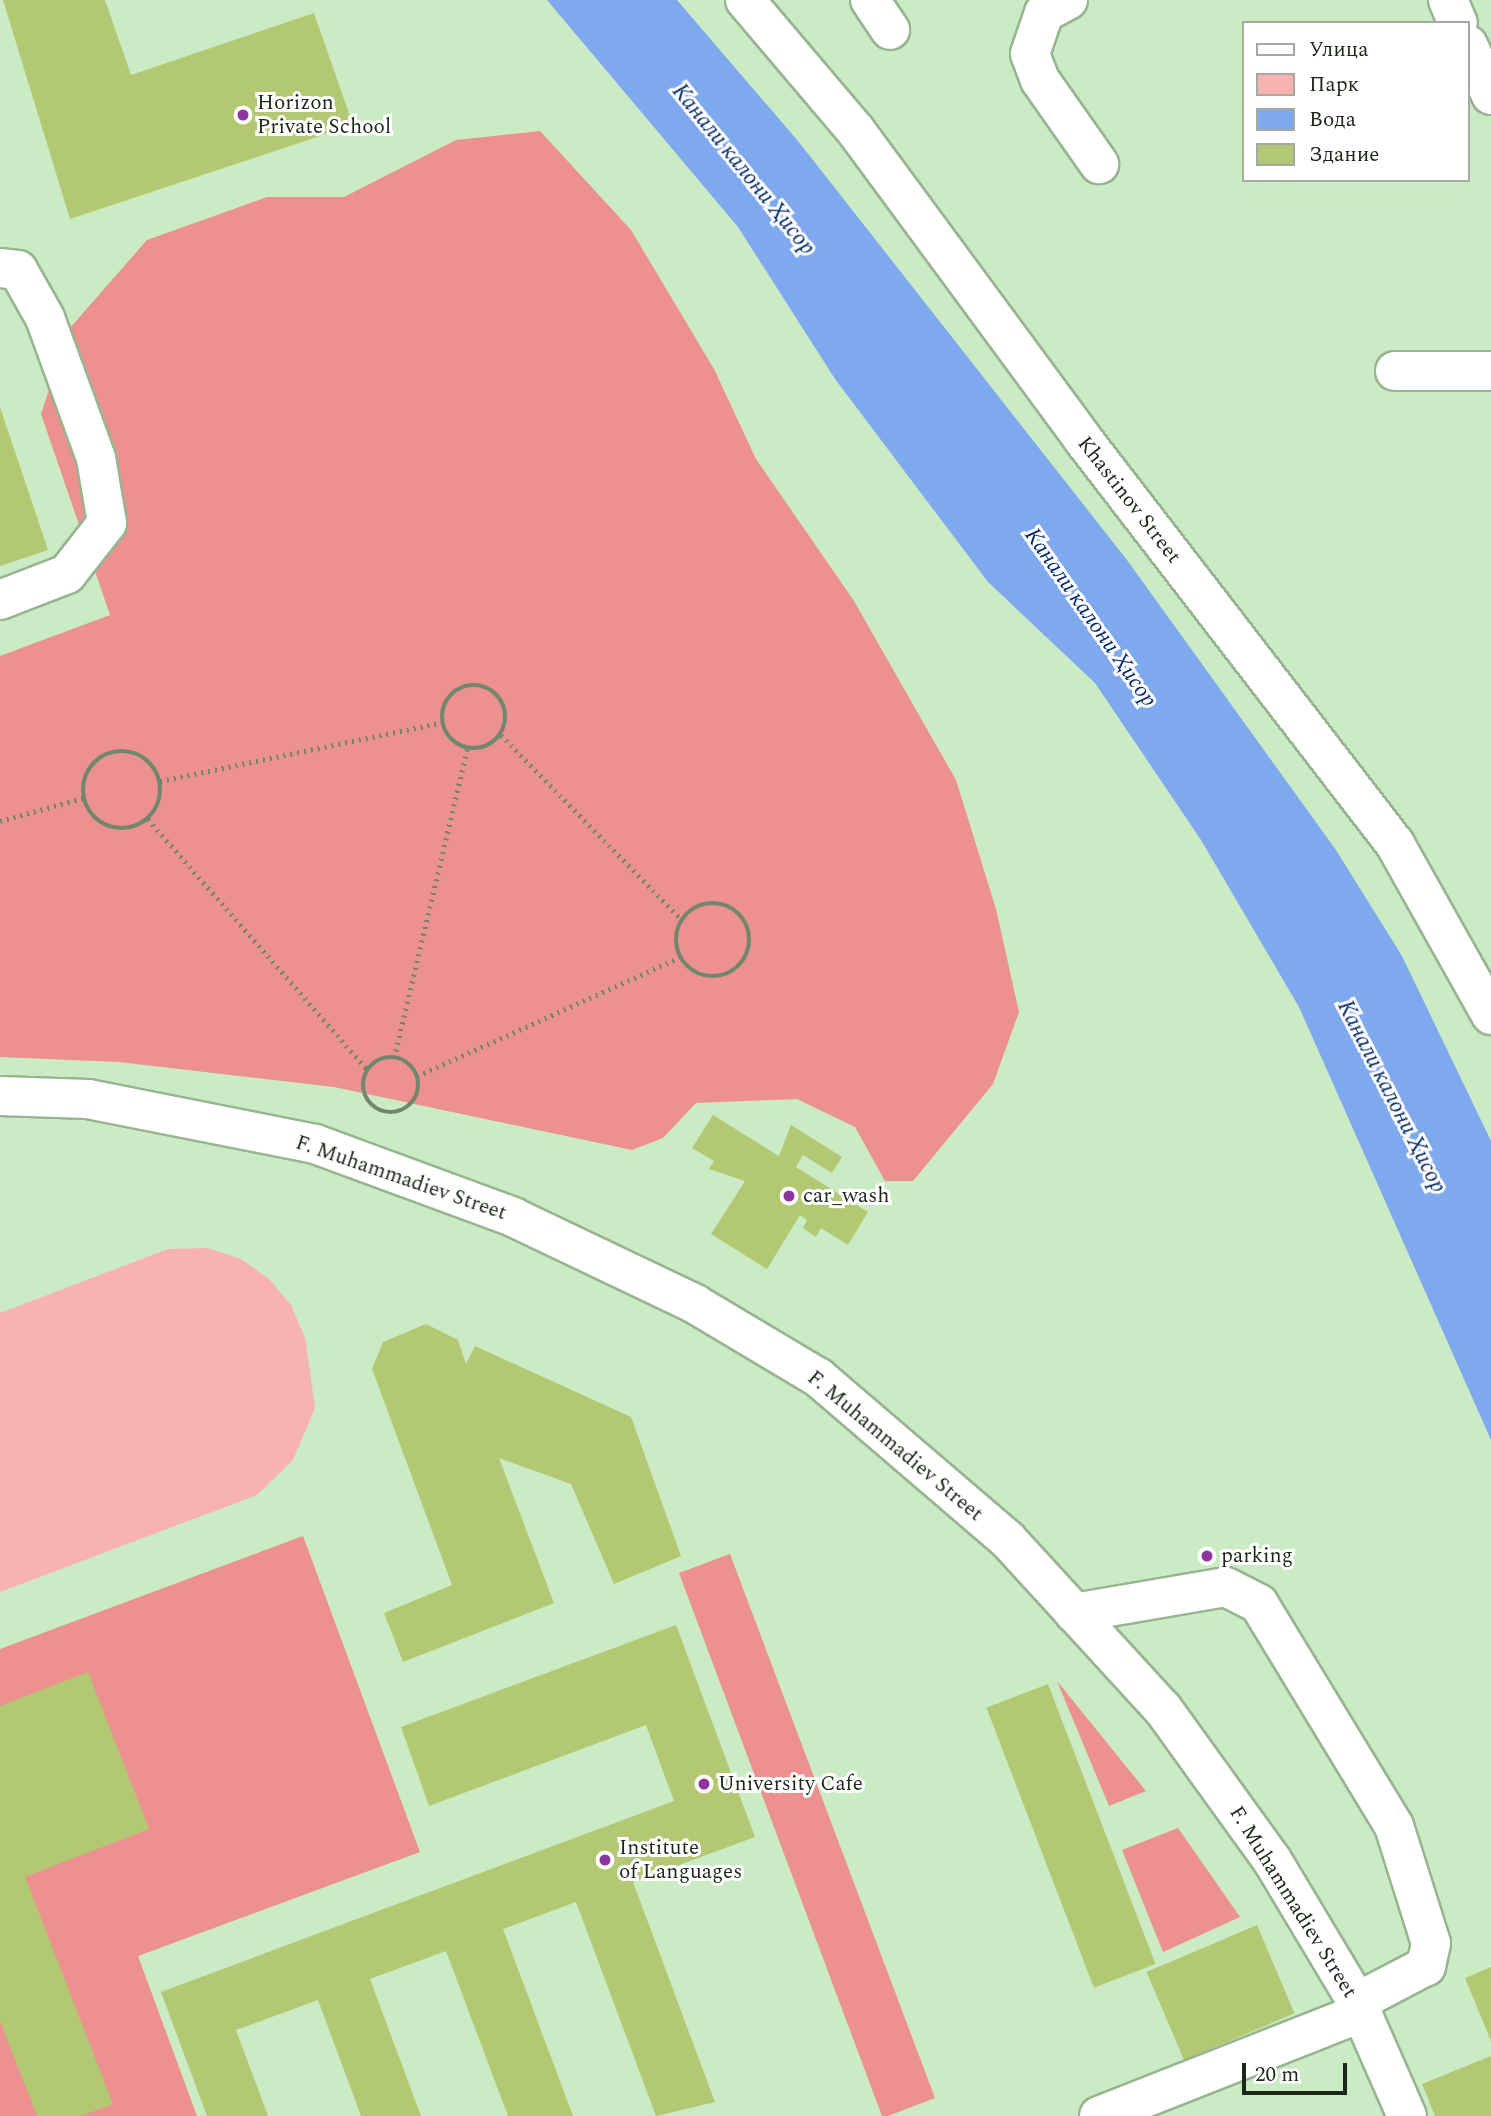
<!DOCTYPE html>
<meta charset="utf-8">
<style>
body{margin:0}
#map{position:relative;width:1491px;height:2116px;overflow:hidden;background:#cbebc4;font-family:Spectral,serif}
div>[style]{position:absolute}
.green>*{inset:0;background:#f8b3b1}
.forest>*{inset:0;background:#ec9090}
.water>*{inset:0;background:#7ea9ef}
.building>*{inset:0;background:#b3c873;transform-origin:0 0}
.path>*{height:4.5px;margin-top:-2.25px;transform-origin:0;background:repeating-linear-gradient(90deg,#71876d 0 2px,transparent 0 7px)}
.path>.ring{margin:-2.25px;padding:0;box-sizing:content-box;background:none;border:4.5px solid #71876d;border-radius:50%}
.roads{filter:drop-shadow(2px 0 #97b590) drop-shadow(-2px 0 #97b590) drop-shadow(0 2px #97b590) drop-shadow(0 -2px #97b590)}
.minor>*{height:38px;margin:-19px;padding:0 19px;transform-origin:19px;border-radius:19px;background:#fff}
.dots>*{width:19px;height:19px;translate:-50% -50%;box-sizing:border-box;border:4px solid #fff;border-radius:50%}
span{translate:-50% -50%;white-space:nowrap;text-align:center;line-height:1.15;-webkit-text-stroke:6px #fff;paint-order:stroke}
.poi-label{font-size:21px;color:#1b2719}
.left{translate:0 -50%;text-align:left}
.street-label{font-size:21px;color:#1b2719}
.water-label{font-size:23px;color:#062b68;font-style:italic}
.legend{position:absolute;left:1242px;top:21px;width:228px;height:161px;box-sizing:border-box;background:#fff;border:2px solid #a4a9a3;margin:0;padding:9px 12px;list-style:none;font-size:21px;color:#1b2719}
.legend li{display:flex;align-items:center;gap:14px;height:35px}
.legend b{width:35px;border:2px solid #a4a9a3}
.scale{position:absolute;left:1242px;top:2063px;width:105px;height:32px;box-sizing:border-box;border:4px solid #1b2719;border-top:0;padding-left:9px;font-size:21px;line-height:24px;white-space:nowrap;color:#1b2719;-webkit-text-stroke:5px #fff;paint-order:stroke}
</style>
<div id="map">
<div class="green">
<div style="clip-path:polygon(208px 1248px,241px 1259px,269px 1279px,291px 1305px,305px 1338px,315px 1408px,293px 1460px,257px 1495px,0 1592px,0 1313px,168px 1249px)"></div>
</div>
<div class="forest">
<div style="clip-path:polygon(540px 131px,631px 230px,714px 369px,756px 459px,854px 601px,956px 780px,996px 909px,1019px 1012px,993px 1084px,913px 1181px,885px 1181px,855px 1127px,797px 1099px,696px 1103px,663px 1138px,632px 1150px,334px 1087px,119px 1062px,0 1057px,0 656px,110px 615px,41px 414px,69px 329px,147px 240px,267px 197px,344px 197px,456px 140px)"></div>
<div style="clip-path:polygon(303px 1536px,420px 1852px,138px 1956px,197px 2116px,0 2116px,0 1649px)"></div>
<div style="clip-path:polygon(730px 1554px,935px 2098px,888px 2116px,882px 2116px,679px 1573px)"></div>
<div style="clip-path:polygon(1057px 1681px,1146px 1791px,1109px 1806px)"></div>
<div style="clip-path:polygon(1178px 1828px,1240px 1917px,1163px 1952px,1122px 1850px)"></div>
</div>
<div class="water">
<div style="clip-path:polygon(547px 0,677px 0,798px 141px,1127px 560px,1336px 850px,1402px 956px,1491px 1141px,1491px 1440px,1299px 1007px,1201px 840px,1095px 683px,988px 582px,835px 379px,738px 227px)"></div>
</div>
<div class="building">
<div style="clip-path:polygon(3px 0,105px 0,131px 75px,314px 13px,353px 125px,70px 219px)"></div>
<div style="clip-path:polygon(0 407px,48px 550px,0 566px)"></div>
<div style="clip-path:polygon(713px 1115px,779px 1156px,791px 1125px,842px 1157px,832px 1173px,803px 1155px,796px 1167px,868px 1212px,848px 1245px,821px 1228px,816px 1237px,803px 1228px,807px 1220px,800px 1215px,767px 1269px,711px 1234px,745px 1181px,709px 1169px,714px 1161px,692px 1148px)"></div>
<div style="clip-path:polygon(426px 1324px,458px 1340px,466px 1364px,475px 1346px,631px 1417px,681px 1556px,614px 1584px,571px 1484px,499px 1458px,554px 1603px,403px 1662px,384px 1613px,452px 1585px,372px 1369px,383px 1342px)"></div>
<div style="clip-path:polygon(676px 1625px,755px 1837px,633px 1882px,715px 2102px,656px 2116px,576px 1902px,503px 1929px,573px 2116px,508px 2116px,446px 1951px,370px 1979px,421px 2116px,361px 2116px,318px 2000px,236px 2030px,268px 2116px,207px 2116px,161px 1992px,674px 1801px,646px 1725px,429px 1806px,401px 1727px)"></div>
<div style="clip-path:polygon(88px 1672px,149px 1829px,25px 1877px,113px 2104px,81px 2116px,37px 2116px,0 2021px,0 1706px)"></div>
<div style="left:1048px;top:1684px;width:300px;height:66px;rotate:69deg"></div>
<div style="left:1257px;top:1925px;width:96px;height:120px;rotate:67deg"></div>
<div style="clip-path:polygon(1491px 1967px,1491px 2041px,1465px 1978px)"></div>
<div style="clip-path:polygon(1491px 2056px,1491px 2116px,1435px 2116px,1422px 2084px)"></div>
</div>
<div class="path">
<div class="ring" style="left:442px;top:685px;width:59.5px;height:59.5px"></div>
<div style="left:501px;top:735px;width:260px;rotate:45.6deg"></div>
<div class="ring" style="left:83px;top:751px;width:73.5px;height:73.5px"></div>
<div style="left:160px;top:781px;width:287px;rotate:-11.7deg"></div>
<div style="left:148px;top:819px;width:334px;rotate:48.8deg"></div>
<div style="left:0;top:821px;width:86px;rotate:-15.5deg"></div>
<div class="ring" style="left:676px;top:903px;width:69.5px;height:69.5px"></div>
<div class="ring" style="left:363px;top:1057px;width:51.5px;height:51.5px"></div>
<div style="left:394px;top:1058px;width:318px;rotate:-76.7deg"></div>
<div style="left:417px;top:1076px;width:289px;rotate:-24.3deg"></div>
</div>
<div class="roads">
<div class="minor">
<div style="left:745px;top:0;width:172px;rotate:49.7deg"></div>
<div style="left:856px;top:131px;width:381px;rotate:53.6deg"></div>
<div style="left:1082px;top:438px;width:513px;rotate:52.37deg"></div>
<div style="left:1395px;top:844px;width:196px;rotate:60.7deg"></div>
<div style="left:870px;top:0;width:36px;rotate:56deg"></div>
<div style="left:1068px;top:0;width:27px;rotate:152deg"></div>
<div style="left:1044px;top:13px;width:43px;rotate:108.9deg"></div>
<div style="left:1030px;top:54px;width:28px;rotate:69deg"></div>
<div style="left:1040px;top:80px;width:103px;rotate:54.9deg"></div>
<div style="left:1448px;top:0;width:25px;rotate:67deg"></div>
<div style="left:1468px;top:45px;width:55px;rotate:65.3deg"></div>
<div style="left:0;top:268px;width:18px;rotate:6deg"></div>
<div style="left:18px;top:270px;width:55px;rotate:60.6deg"></div>
<div style="left:45px;top:318px;width:149px;rotate:70deg"></div>
<div style="left:96px;top:458px;width:66px;rotate:80.4deg"></div>
<div style="left:107px;top:523px;width:65px;rotate:128.1deg"></div>
<div style="left:67px;top:574px;width:72px;rotate:158.8deg"></div>
<div style="left:1395px;top:371px;width:96px"></div>
<div style="left:0;top:1096px;width:88px;rotate:2deg"></div>
<div style="left:88px;top:1099px;width:231px;rotate:11.2deg"></div>
<div style="left:315px;top:1144px;width:211px;rotate:20.2deg"></div>
<div style="left:513px;top:1217px;width:202px;rotate:25.5deg"></div>
<div style="left:695px;top:1304px;width:144px;rotate:30.8deg"></div>
<div style="left:819px;top:1378px;width:248px;rotate:40.6deg"></div>
<div style="left:1007px;top:1539px;width:231px;rotate:47.5deg"></div>
<div style="left:1163px;top:1709px;width:186px;rotate:54.2deg"></div>
<div style="left:1272px;top:1860px;width:165px;rotate:59.1deg"></div>
<div style="left:1357px;top:2002px;width:124px;rotate:66.3deg"></div>
<div style="left:1074px;top:1613px;width:154px;rotate:-9.7deg"></div>
<div style="left:1226px;top:1587px;width:37px;rotate:27deg"></div>
<div style="left:1259px;top:1604px;width:260px;rotate:58.7deg"></div>
<div style="left:1394px;top:1826px;width:123px;rotate:72.5deg"></div>
<div style="left:1431px;top:1943px;width:24px;rotate:102deg"></div>
<div style="left:1426px;top:1966px;width:78px;rotate:152.4deg"></div>
<div style="left:1099px;top:2116px;width:284px;rotate:-21.5deg"></div>
</div>
</div>
<div class="dots">
<div style="left:243px;top:115px;background:#8d349f"></div>
<div style="left:789px;top:1196px;background:#8d349f"></div>
<div style="left:1207px;top:1556px;background:#8d349f"></div>
<div style="left:704px;top:1784px;background:#8d349f"></div>
<div style="left:605px;top:1860px;background:#8d349f"></div>
</div>
<div class="poi-label">
<span class="left" style="left:257px;top:115px">Horizon<br>Private School</span>
<span class="left" style="left:803px;top:1196px">car_wash</span>
<span class="left" style="left:1221px;top:1556px">parking</span>
<span class="left" style="left:718px;top:1784px">University Cafe</span>
<span class="left" style="left:619px;top:1860px">Institute<br>of Languages</span>
</div>
<div class="street-label">
<span style="left:1129px;top:500px;rotate:52deg">Khastinov Street</span>
<span style="left:401px;top:1178px;rotate:19deg">F. Muhammadiev Street</span>
<span style="left:895px;top:1446px;rotate:40deg">F. Muhammadiev Street</span>
<span style="left:1293px;top:1902px;rotate:58deg">F. Muhammadiev Street</span>
</div>
<div class="water-label">
<span style="left:743px;top:170px;rotate:51deg">Канали калони Ҳисор</span>
<span style="left:1090px;top:618px;rotate:55deg">Канали калони Ҳисор</span>
<span style="left:1391px;top:1097px;rotate:63deg">Канали калони Ҳисор</span>
</div>
<ul class="legend">
<li><b style="height:9px;background:#fff"></b>Улица</li>
<li><b style="height:19px;background:#f8b3b1"></b>Парк</li>
<li><b style="height:19px;background:#7ea9ef"></b>Вода</li>
<li><b style="height:19px;background:#b3c873"></b>Здание</li>
</ul>
<div class="scale">20 m</div>
</div>
